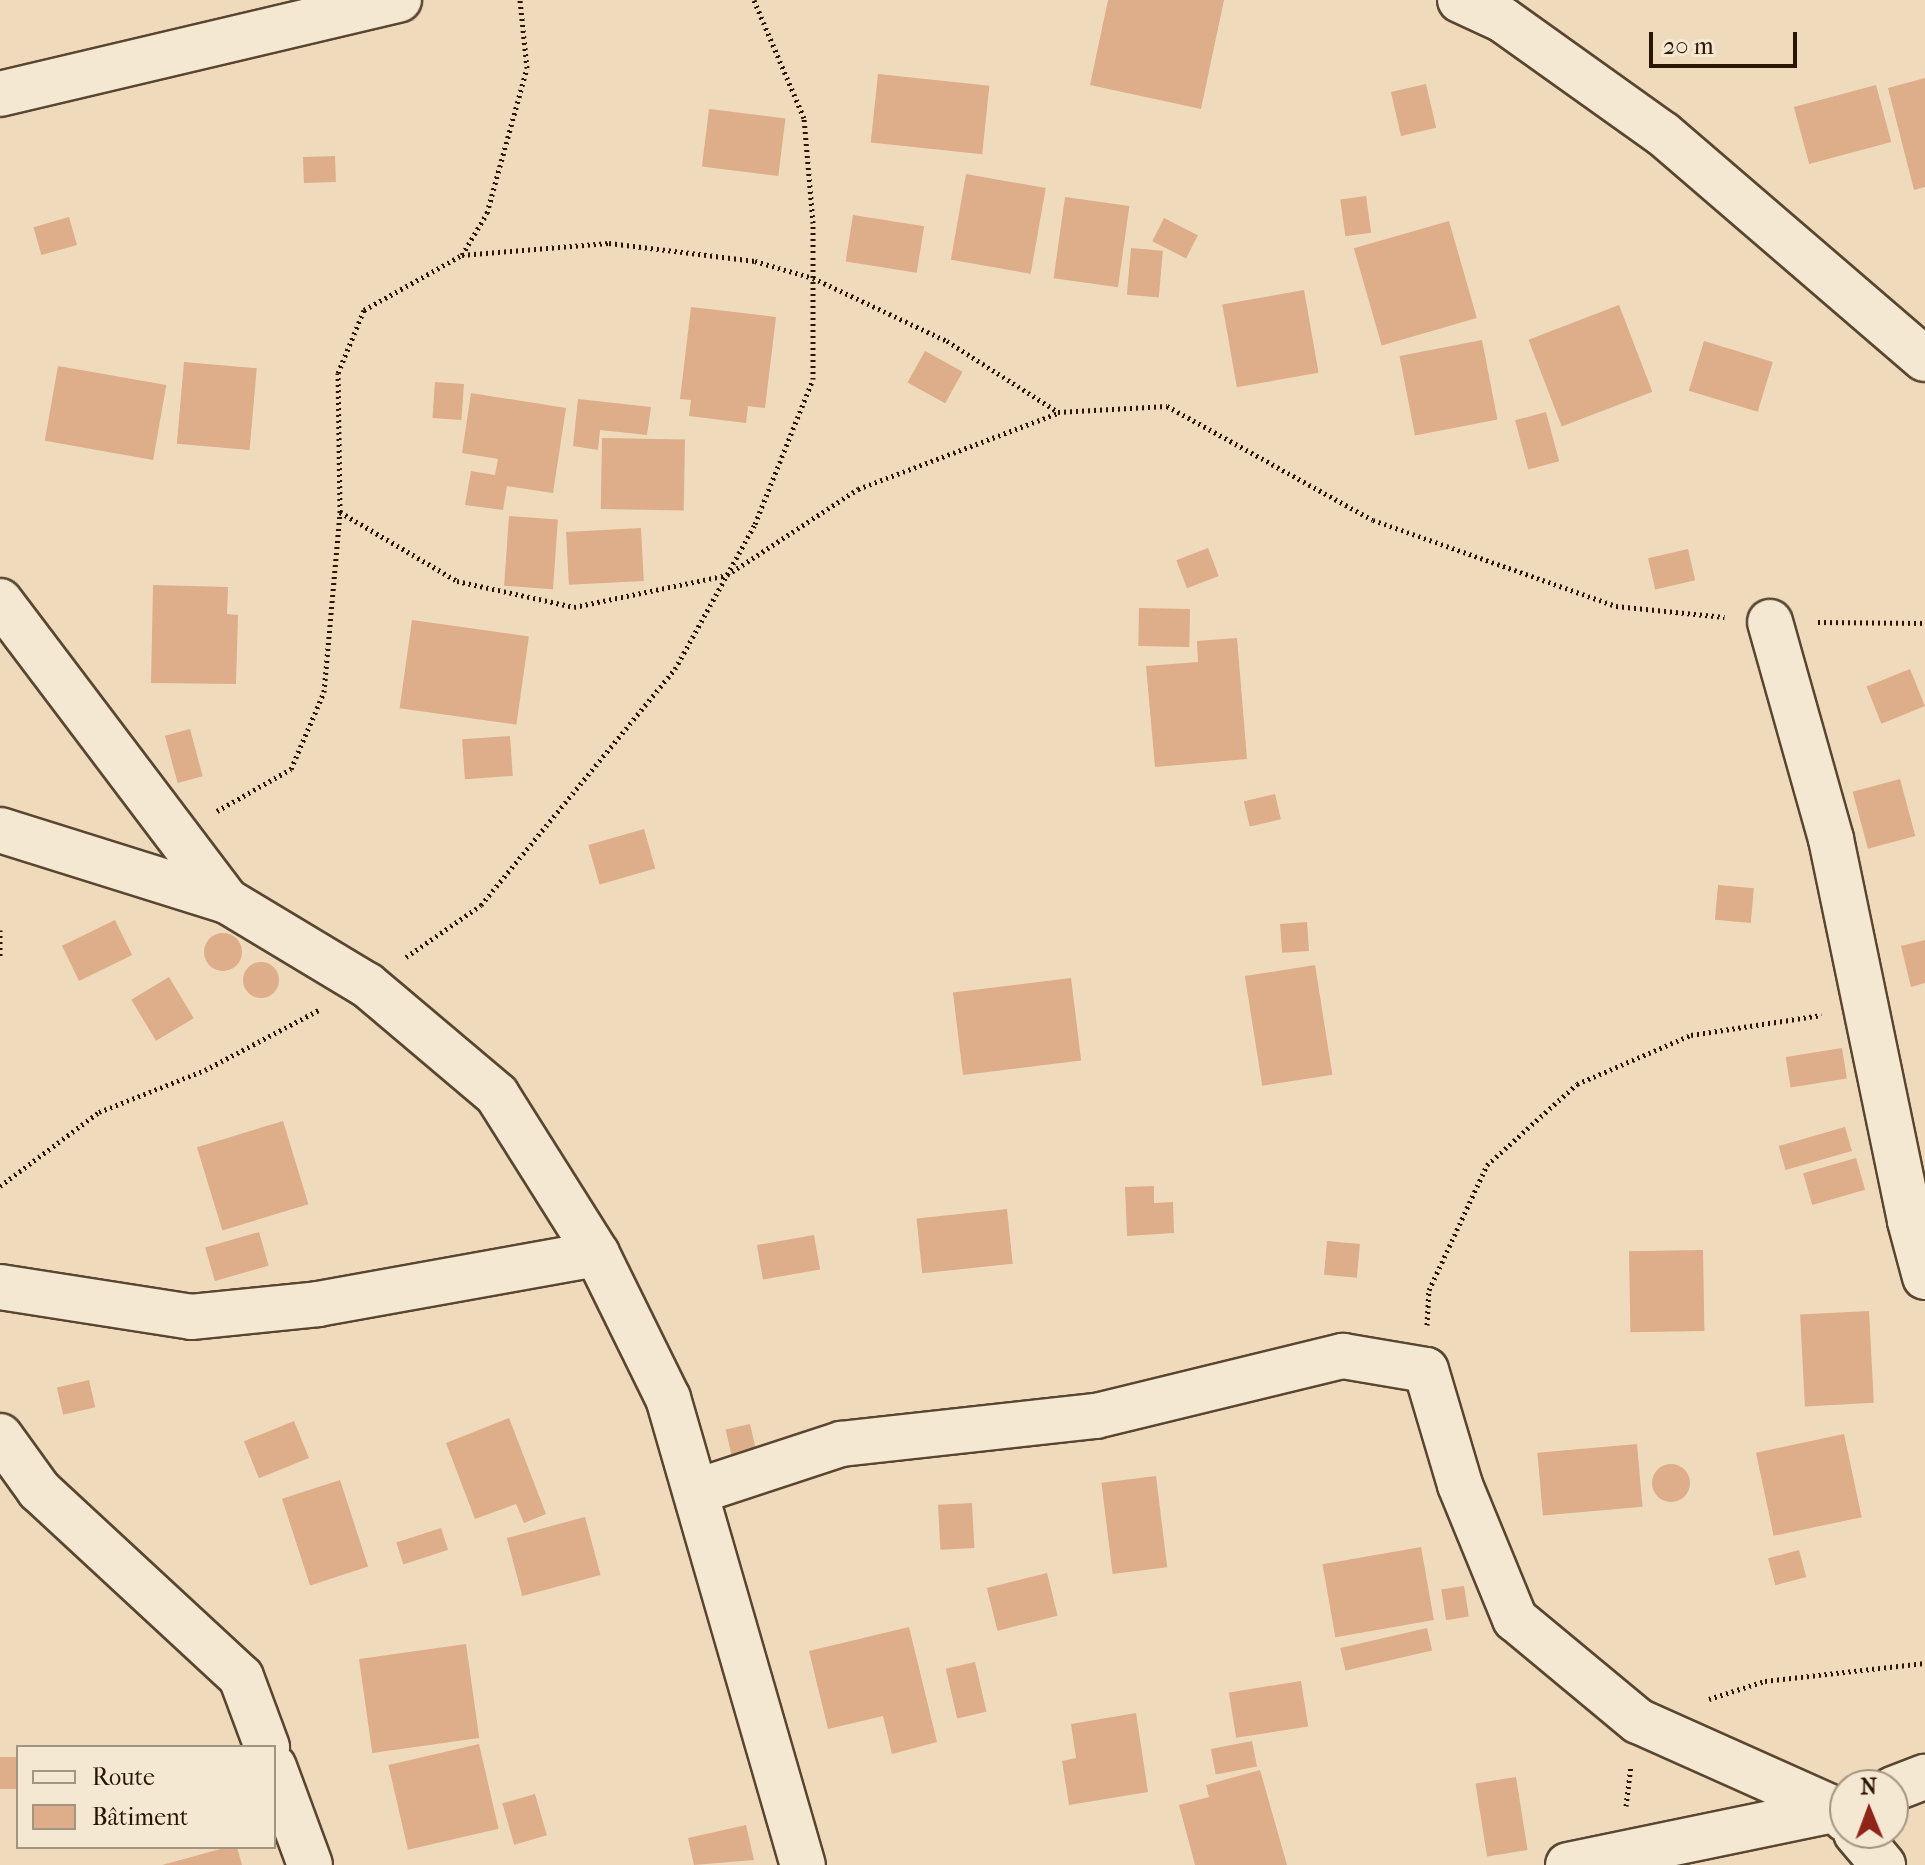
<!DOCTYPE html>
<meta charset="utf-8">
<style>
body{margin:0}
#map{position:relative;width:1925px;height:1865px;overflow:hidden;background:#efdbbc;font-family:"IM FELL French Canon",serif}
div>[style]{position:absolute}
.building>*{inset:0;background:#dead89;transform-origin:0 0}
.round{border-radius:50%}
.path>*{height:5px;margin-top:-2.5px;transform-origin:0;background:repeating-linear-gradient(90deg,#291502 0 2px,transparent 0 6px)}
.roads{filter:drop-shadow(2px 0 #5a4630) drop-shadow(-2px 0 #5a4630) drop-shadow(0 2px #5a4630) drop-shadow(0 -2px #5a4630)}
.minor>*{height:44px;margin:-22px;padding:0 22px;transform-origin:22px;border-radius:22px;background:#f5e8d3}
span{translate:-50% -50%;white-space:nowrap;text-align:center;line-height:1.15;-webkit-text-stroke:6px #f5e8d3;paint-order:stroke}
.legend{position:absolute;left:16px;top:1745px;width:260px;height:104px;box-sizing:border-box;background:#f5e8d3;border:2px solid #a3947f;margin:0;padding:10px 14px;list-style:none;font-size:24px;color:#291502}
.legend li{display:flex;align-items:center;gap:16px;height:40px}
.legend b{width:40px;border:2px solid #a3947f}
.north{position:absolute;left:1829px;top:1769px;width:80px;height:80px;box-sizing:border-box;background:#f5e8d3;border:2px solid #a3947f;border-radius:50%;rotate:359deg;font-size:22px;font-weight:700;line-height:32px;text-align:center;color:#291502}
.north::after{content:'';display:block;margin:auto;width:28px;height:36px;background:#8f2418;clip-path:polygon(50% 0,100% 100%,50% 72%,0 100%)}
.scale{position:absolute;left:1649px;top:32px;width:148px;height:36px;box-sizing:border-box;border:4px solid #291502;border-top:0;padding-left:10px;font-size:24px;line-height:28px;white-space:nowrap;color:#291502;-webkit-text-stroke:6px #f5e8d3;paint-order:stroke}
</style>
<div id="map">
<div class="building">
<div style="clip-path:polygon(1108px 0,1224px 0,1201px 109px,1090px 85px)"></div>
<div style="left:878px;top:74px;width:112px;height:69px;rotate:6deg"></div>
<div style="clip-path:polygon(1925px 78px,1925px 187px,1914px 190px,1888px 88px)"></div>
<div style="left:1426px;top:84px;width:45px;height:36px;rotate:77deg"></div>
<div style="left:1876px;top:85px;width:59px;height:85px;rotate:75deg"></div>
<div style="left:709px;top:109px;width:77px;height:58px;rotate:7deg"></div>
<div style="left:335px;top:156px;width:26px;height:32px;rotate:88deg"></div>
<div style="left:966px;top:174px;width:81px;height:87px;rotate:10deg"></div>
<div style="left:1366px;top:196px;width:37px;height:26px;rotate:82deg"></div>
<div style="left:1065px;top:197px;width:65px;height:82px;rotate:8deg"></div>
<div style="left:853px;top:215px;width:72px;height:47px;rotate:9deg"></div>
<div style="left:69px;top:217px;width:29px;height:37px;rotate:74deg"></div>
<div style="left:1164px;top:218px;width:38px;height:26px;rotate:27deg"></div>
<div style="left:1449px;top:221px;width:101px;height:99px;rotate:74deg"></div>
<div style="left:1131px;top:248px;width:32px;height:47px;rotate:5deg"></div>
<div style="left:1304px;top:290px;width:84px;height:83px;rotate:80deg"></div>
<div style="left:1619px;top:305px;width:93px;height:97px;rotate:69deg"></div>
<div style="clip-path:polygon(691px 307px,776px 317px,765px 408px,748px 406px,746px 423px,689px 416px,691px 400px,680px 399px)"></div>
<div style="left:1482px;top:340px;width:81px;height:84px;rotate:79deg"></div>
<div style="left:1704px;top:341px;width:72px;height:52px;rotate:17deg"></div>
<div style="left:925px;top:351px;width:43px;height:36px;rotate:29deg"></div>
<div style="left:184px;top:362px;width:73px;height:82px;rotate:5deg"></div>
<div style="left:58px;top:366px;width:110px;height:76px;rotate:10deg"></div>
<div style="left:435px;top:382px;width:29px;height:36px;rotate:4deg"></div>
<div style="clip-path:polygon(471px 393px,566px 408px,553px 493px,507px 486px,503px 510px,465px 505px,471px 471px,495px 475px,498px 459px,462px 453px)"></div>
<div style="clip-path:polygon(578px 399px,651px 407px,647px 435px,600px 430px,598px 450px,573px 446px)"></div>
<div style="left:1546px;top:412px;width:51px;height:32px;rotate:75deg"></div>
<div style="left:602px;top:438px;width:83px;height:71px;rotate:1deg"></div>
<div style="left:509px;top:516px;width:49px;height:70px;rotate:4deg"></div>
<div style="left:641px;top:528px;width:53px;height:75px;rotate:87deg"></div>
<div style="left:1208px;top:548px;width:30px;height:34px;rotate:69deg"></div>
<div style="left:1688px;top:549px;width:32px;height:41px;rotate:77deg"></div>
<div style="clip-path:polygon(153px 585px,228px 587px,227px 614px,238px 615px,236px 684px,151px 683px)"></div>
<div style="left:1139px;top:608px;width:51px;height:38px;rotate:1deg"></div>
<div style="left:412px;top:620px;width:118px;height:89px;rotate:8deg"></div>
<div style="clip-path:polygon(1237px 638px,1247px 759px,1155px 767px,1146px 666px,1198px 662px,1197px 641px)"></div>
<div style="left:1910px;top:669px;width:40px;height:47px;rotate:68deg"></div>
<div style="left:190px;top:729px;width:49px;height:26px;rotate:75deg"></div>
<div style="left:510px;top:736px;width:40px;height:48px;rotate:86deg"></div>
<div style="left:1900px;top:779px;width:59px;height:49px;rotate:75deg"></div>
<div style="left:1275px;top:794px;width:26px;height:32px;rotate:77deg"></div>
<div style="left:644px;top:829px;width:41px;height:58px;rotate:74deg"></div>
<div style="left:1718px;top:885px;width:36px;height:35px;rotate:5deg"></div>
<div style="left:115px;top:920px;width:39px;height:59px;rotate:64deg"></div>
<div style="left:1307px;top:922px;width:29px;height:27px;rotate:86deg"></div>
<div class="round" style="left:204px;top:933px;width:38px;height:38px"></div>
<div style="clip-path:polygon(1925px 940px,1925px 983px,1911px 987px,1901px 946px)"></div>
<div class="round" style="left:243px;top:962px;width:36px;height:36px"></div>
<div style="left:1315px;top:965px;width:111px;height:71px;rotate:81deg"></div>
<div style="left:169px;top:977px;width:48px;height:44px;rotate:59deg"></div>
<div style="left:1071px;top:978px;width:83px;height:119px;rotate:83deg"></div>
<div style="left:1842px;top:1048px;width:31px;height:57px;rotate:81deg"></div>
<div style="left:283px;top:1121px;width:87px;height:90px;rotate:73deg"></div>
<div style="left:1845px;top:1127px;width:25px;height:69px;rotate:74deg"></div>
<div style="left:1856px;top:1158px;width:33px;height:55px;rotate:74deg"></div>
<div style="clip-path:polygon(1154px 1186px,1154px 1203px,1173px 1202px,1174px 1233px,1127px 1236px,1125px 1187px)"></div>
<div style="left:1007px;top:1209px;width:55px;height:91px;rotate:84deg"></div>
<div style="left:259px;top:1232px;width:35px;height:56px;rotate:74deg"></div>
<div style="left:814px;top:1235px;width:35px;height:58px;rotate:80deg"></div>
<div style="left:1327px;top:1241px;width:33px;height:34px;rotate:5deg"></div>
<div style="left:1703px;top:1250px;width:81px;height:74px;rotate:89deg"></div>
<div style="left:1869px;top:1311px;width:92px;height:69px;rotate:87deg"></div>
<div style="left:89px;top:1380px;width:28px;height:33px;rotate:77deg"></div>
<div style="clip-path:polygon(509px 1418px,546px 1514px,524px 1523px,516px 1504px,475px 1519px,446px 1443px)"></div>
<div style="left:294px;top:1421px;width:40px;height:54px;rotate:68deg"></div>
<div style="left:750px;top:1424px;width:32px;height:25px;rotate:77deg"></div>
<div style="left:1844px;top:1434px;width:85px;height:90px;rotate:78deg"></div>
<div style="left:1637px;top:1444px;width:63px;height:100px;rotate:85deg"></div>
<div class="round" style="left:1652px;top:1464px;width:38px;height:38px"></div>
<div style="left:1156px;top:1476px;width:92px;height:55px;rotate:83deg"></div>
<div style="left:340px;top:1480px;width:91px;height:61px;rotate:72deg"></div>
<div style="left:972px;top:1503px;width:45px;height:34px;rotate:87deg"></div>
<div style="left:585px;top:1517px;width:60px;height:81px;rotate:75deg"></div>
<div style="left:441px;top:1528px;width:23px;height:47px;rotate:72deg"></div>
<div style="left:1421px;top:1547px;width:74px;height:100px;rotate:80deg"></div>
<div style="left:1799px;top:1550px;width:28px;height:32px;rotate:75deg"></div>
<div style="left:1047px;top:1573px;width:44px;height:62px;rotate:76deg"></div>
<div style="left:1464px;top:1586px;width:31px;height:23px;rotate:81deg"></div>
<div style="clip-path:polygon(909px 1627px,937px 1742px,892px 1754px,883px 1716px,828px 1729px,809px 1651px)"></div>
<div style="left:1427px;top:1628px;width:23px;height:89px;rotate:77deg"></div>
<div style="left:466px;top:1644px;width:95px;height:108px;rotate:82deg"></div>
<div style="left:975px;top:1662px;width:51px;height:30px;rotate:77deg"></div>
<div style="left:1301px;top:1681px;width:46px;height:73px;rotate:81deg"></div>
<div style="clip-path:polygon(1136px 1713px,1148px 1792px,1069px 1805px,1062px 1761px,1076px 1758px,1071px 1724px)"></div>
<div style="left:1252px;top:1741px;width:26px;height:42px;rotate:79deg"></div>
<div style="left:479px;top:1744px;width:87px;height:93px;rotate:77deg"></div>
<div style="left:18px;top:1757px;width:32px;height:18px;rotate:90deg"></div>
<div style="clip-path:polygon(1260px 1770px,1287px 1865px,1195px 1865px,1179px 1805px,1209px 1797px,1206px 1785px)"></div>
<div style="left:1516px;top:1777px;width:74px;height:41px;rotate:81deg"></div>
<div style="left:535px;top:1794px;width:43px;height:34px;rotate:74deg"></div>
<div style="clip-path:polygon(746px 1825px,754px 1860px,694px 1865px,688px 1838px)"></div>
<div style="clip-path:polygon(228px 1847px,237px 1847px,242px 1865px,162px 1865px)"></div>
</div>
<div class="path">
<div style="left:462px;top:255px;width:147px;rotate:-4.7deg"></div>
<div style="left:609px;top:243px;width:147px;rotate:7deg"></div>
<div style="left:755px;top:261px;width:60px;rotate:16.3deg"></div>
<div style="left:813px;top:278px;width:148px;rotate:25.2deg"></div>
<div style="left:947px;top:341px;width:132px;rotate:32.6deg"></div>
<div style="left:1058px;top:412px;width:109px;rotate:-3.2deg"></div>
<div style="left:1167px;top:406px;width:235px;rotate:29deg"></div>
<div style="left:1373px;top:520px;width:258px;rotate:19.5deg"></div>
<div style="left:1616px;top:606px;width:109px;rotate:5.8deg"></div>
<div style="left:340px;top:512px;width:136px;rotate:30.5deg"></div>
<div style="left:457px;top:581px;width:120px;rotate:12.5deg"></div>
<div style="left:574px;top:607px;width:156px;rotate:-11.8deg"></div>
<div style="left:727px;top:575px;width:157px;rotate:-33.3deg"></div>
<div style="left:858px;top:489px;width:214px;rotate:-20.8deg"></div>
<div style="left:1818px;top:622px;width:107px;rotate:0.5deg"></div>
<div style="left:217px;top:811px;width:85px;rotate:-29.6deg"></div>
<div style="left:291px;top:769px;width:84px;rotate:-66.8deg"></div>
<div style="left:324px;top:692px;width:181px;rotate:-84.9deg"></div>
<div style="left:340px;top:512px;width:139px;rotate:-90.8deg"></div>
<div style="left:338px;top:373px;width:68px;rotate:-67.6deg"></div>
<div style="left:364px;top:310px;width:112px;rotate:-29.3deg"></div>
<div style="left:462px;top:255px;width:49px;rotate:-59.2deg"></div>
<div style="left:487px;top:213px;width:150px;rotate:-74.6deg"></div>
<div style="left:527px;top:68px;width:68px;rotate:-95.9deg"></div>
<div style="left:0;top:930px;width:27px;rotate:90deg"></div>
<div style="left:406px;top:957px;width:91px;rotate:-34.7deg"></div>
<div style="left:481px;top:905px;width:306px;rotate:-50.6deg"></div>
<div style="left:675px;top:669px;width:166px;rotate:-61.1deg"></div>
<div style="left:755px;top:524px;width:156px;rotate:-68.2deg"></div>
<div style="left:813px;top:379px;width:156px;rotate:-90deg"></div>
<div style="left:813px;top:223px;width:105px;rotate:-94.9deg"></div>
<div style="left:804px;top:118px;width:128px;rotate:-113deg"></div>
<div style="left:0;top:1186px;width:124px;rotate:-36.8deg"></div>
<div style="left:99px;top:1112px;width:114px;rotate:-21.6deg"></div>
<div style="left:205px;top:1070px;width:129px;rotate:-27.8deg"></div>
<div style="left:1427px;top:1325px;width:35px;rotate:-87deg"></div>
<div style="left:1429px;top:1290px;width:138px;rotate:-65.1deg"></div>
<div style="left:1487px;top:1165px;width:121px;rotate:-42deg"></div>
<div style="left:1577px;top:1084px;width:124px;rotate:-23.3deg"></div>
<div style="left:1691px;top:1035px;width:132px;rotate:-8.7deg"></div>
<div style="left:1709px;top:1699px;width:59px;rotate:-17.8deg"></div>
<div style="left:1765px;top:1681px;width:161px;rotate:-6.4deg"></div>
<div style="left:1626px;top:1806px;width:38px;rotate:-83deg"></div>
</div>
<div class="roads">
<div class="minor">
<div style="left:1460px;top:0;width:47px;rotate:24.9deg"></div>
<div style="left:1503px;top:20px;width:196px;rotate:35.5deg"></div>
<div style="left:1663px;top:134px;width:345px;rotate:40.7deg"></div>
<div style="left:0;top:94px;width:410px;rotate:-13.3deg"></div>
<div style="left:0;top:601px;width:376px;rotate:52.9deg"></div>
<div style="left:227px;top:901px;width:163px;rotate:31deg"></div>
<div style="left:367px;top:985px;width:170px;rotate:40.2deg"></div>
<div style="left:497px;top:1095px;width:188px;rotate:57.8deg"></div>
<div style="left:597px;top:1254px;width:161px;rotate:63.8deg"></div>
<div style="left:668px;top:1398px;width:486px;rotate:73.9deg"></div>
<div style="left:1770px;top:622px;width:225px;rotate:74.3deg"></div>
<div style="left:1831px;top:839px;width:390px;rotate:78.3deg"></div>
<div style="left:0;top:830px;width:238px;rotate:17.4deg"></div>
<div style="left:1925px;top:1218px;width:15px;rotate:169deg"></div>
<div style="left:1910px;top:1221px;width:58px;rotate:75deg"></div>
<div style="left:0;top:1287px;width:193px;rotate:8.9deg"></div>
<div style="left:191px;top:1317px;width:128px;rotate:-5.8deg"></div>
<div style="left:318px;top:1304px;width:283px;rotate:-10.2deg"></div>
<div style="left:0;top:1436px;width:67px;rotate:54.2deg"></div>
<div style="left:39px;top:1490px;width:275px;rotate:42.8deg"></div>
<div style="left:241px;top:1677px;width:75px;rotate:69.6deg"></div>
<div style="left:698px;top:1491px;width:151px;rotate:-18.2deg"></div>
<div style="left:841px;top:1444px;width:257px;rotate:-6.3deg"></div>
<div style="left:1096px;top:1416px;width:254px;rotate:-13.7deg"></div>
<div style="left:1343px;top:1356px;width:84px;rotate:9.6deg"></div>
<div style="left:1426px;top:1370px;width:120px;rotate:73.5deg"></div>
<div style="left:1460px;top:1485px;width:145px;rotate:67.7deg"></div>
<div style="left:1515px;top:1619px;width:160px;rotate:39.7deg"></div>
<div style="left:1638px;top:1721px;width:218px;rotate:24.1deg"></div>
<div style="left:1837px;top:1810px;width:12px;rotate:48deg"></div>
<div style="left:274px;top:1767px;width:104px;rotate:69.8deg"></div>
<div style="left:1893px;top:1789px;width:34px;rotate:-21deg"></div>
<div style="left:1856px;top:1833px;width:42px;rotate:49.8deg"></div>
<div style="left:1568px;top:1865px;width:281px;rotate:-11.7deg"></div>
</div>
</div>
<ul class="legend">
<li><b style="height:10px;background:#f5e8d3"></b>Route</li>
<li><b style="height:22px;background:#dead89"></b>Bâtiment</li>
</ul>
<div class="north">N</div>
<div class="scale">20 m</div>
</div>
